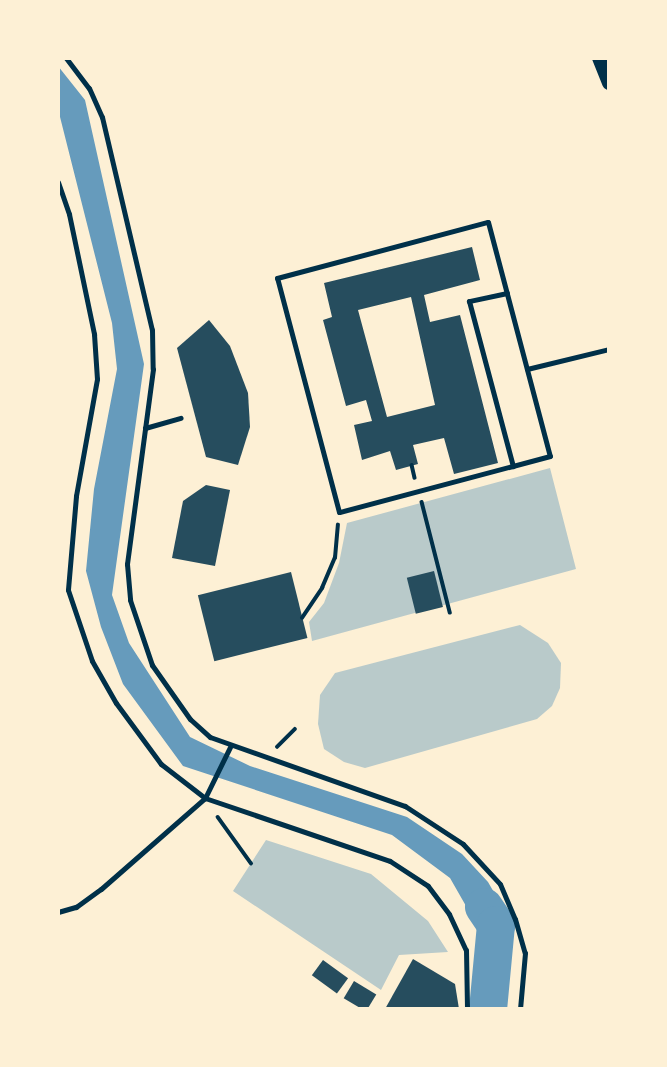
<!DOCTYPE html>
<style>
body{margin:0}
#map{position:relative;width:667px;height:1067px;overflow:hidden;background:#fdf0d5;font-family:"Exo 2",sans-serif}
div>[style]{position:absolute}
.green>*{inset:0;background:#b9caca}
.water>*{inset:0;background:#669bbc}
.river>*{height:38px;margin:-19px;padding:0 19px;transform-origin:19px;border-radius:19px;background:#669bbc}
.building>*{inset:0;background:#264d5e;transform-origin:0 0}
.path>*{height:3.5px;margin:-1.75px;padding:0 1.75px;transform-origin:1.75px;border-radius:1.75px;background:#003049}
.service>*{height:5px;margin:-2.5px;padding:0 2.5px;transform-origin:2.5px;border-radius:2.5px;background:#003049}
.secondary>*{height:14px;margin:-7px;padding:0 7px;transform-origin:7px;border-radius:7px;background:#003049}
span{translate:-50% -50%;white-space:nowrap;text-align:center;line-height:1.15;-webkit-text-stroke:7px #fdf0d5;paint-order:stroke}
.frame{position:absolute;inset:0;border:60px solid #fdf0d5;pointer-events:none}
</style>
<div id="map">
<div class="green">
<div style="clip-path:polygon(550px 468px,576px 569px,312px 641px,309px 622px,324px 603px,339px 563px,347px 523px)"></div>
<div style="clip-path:polygon(520px 625px,548px 643px,561px 663px,560px 688px,552px 706px,537px 719px,365px 768px,344px 762px,324px 749px,318px 724px,320px 695px,335px 673px)"></div>
<div style="clip-path:polygon(266px 840px,371px 874px,428px 921px,448px 952px,399px 955px,381px 990px,233px 891px)"></div>
</div>
<div class="water">
<div style="clip-path:polygon(58px 66px,85px 100px,144px 364px,112px 595px,129px 643px,190px 737px,250px 766px,407px 817px,462px 854px,488px 882px,503px 908px,505px 925px,494px 955px,450px 878px,392px 835px,183px 766px,123px 684px,101px 627px,86px 571px,94px 489px,117px 369px,112px 323px,58px 109px)"></div>
</div>
<div class="river">
<div style="left:484px;top:907px;width:22px;rotate:56deg"></div>
<div style="left:496px;top:925px;width:84px;rotate:95.4deg"></div>
</div>
<div class="building">
<div style="clip-path:polygon(evenodd,472px 247px,480px 280px,424px 295px,430px 322px,460px 315px,498px 463px,454px 474px,444px 438px,413px 445px,418px 464px,396px 470px,390px 451px,362px 460px,354px 425px,372px 421px,366px 400px,346px 406px,323px 320px,332px 317px,324px 283px,472px 247px,411px 297px,435px 405px,387px 417px,358px 310px,411px 297px)"></div>
<div style="clip-path:polygon(209px 320px,230px 346px,248px 393px,250px 427px,238px 465px,206px 457px,177px 348px)"></div>
<div style="clip-path:polygon(206px 485px,230px 490px,215px 566px,172px 558px,183px 501px)"></div>
<div style="left:434px;top:571px;width:37px;height:28px;rotate:76deg"></div>
<div style="left:291px;top:572px;width:68px;height:96px;rotate:76deg"></div>
<div style="clip-path:polygon(413px 959px,455px 984px,459px 1009px,385px 1009px)"></div>
<div style="left:323px;top:960px;width:31px;height:19px;rotate:36deg"></div>
<div style="left:354px;top:981px;width:26px;height:20px;rotate:31deg"></div>
</div>
<div class="path">
<div style="left:412px;top:465px;width:13px;rotate:77deg"></div>
<div style="left:422px;top:502px;width:114px;rotate:75.7deg"></div>
<div style="left:302px;top:618px;width:36px;rotate:-56deg"></div>
<div style="left:322px;top:588px;width:33px;rotate:-67deg"></div>
<div style="left:335px;top:558px;width:33px;rotate:-85deg"></div>
<div style="left:277px;top:747px;width:25px;rotate:-45deg"></div>
<div style="left:218px;top:817px;width:57px;rotate:54.3deg"></div>
</div>
<div class="service">
<div style="left:66px;top:58px;width:38px;rotate:53deg"></div>
<div style="left:89px;top:88px;width:32px;rotate:66deg"></div>
<div style="left:102px;top:117px;width:219px;rotate:76.8deg"></div>
<div style="left:152px;top:330px;width:39px;rotate:89deg"></div>
<div style="left:153px;top:369px;width:197px;rotate:97.6deg"></div>
<div style="left:127px;top:564px;width:36px;rotate:85deg"></div>
<div style="left:130px;top:600px;width:69px;rotate:71.3deg"></div>
<div style="left:152px;top:665px;width:66px;rotate:54.9deg"></div>
<div style="left:190px;top:719px;width:27px;rotate:42deg"></div>
<div style="left:210px;top:737px;width:207px;rotate:19.5deg"></div>
<div style="left:405px;top:806px;width:69px;rotate:33.2deg"></div>
<div style="left:463px;top:844px;width:54px;rotate:47.2deg"></div>
<div style="left:500px;top:884px;width:38px;rotate:67deg"></div>
<div style="left:515px;top:919px;width:35px;rotate:74deg"></div>
<div style="left:525px;top:953px;width:56px;rotate:95.1deg"></div>
<div style="left:58px;top:182px;width:34px;rotate:71deg"></div>
<div style="left:69px;top:214px;width:123px;rotate:78.2deg"></div>
<div style="left:94px;top:334px;width:45px;rotate:86.2deg"></div>
<div style="left:97px;top:379px;width:119px;rotate:100.2deg"></div>
<div style="left:76px;top:496px;width:94px;rotate:94.9deg"></div>
<div style="left:68px;top:590px;width:75px;rotate:71.3deg"></div>
<div style="left:92px;top:661px;width:48px;rotate:60.3deg"></div>
<div style="left:116px;top:703px;width:76px;rotate:53.6deg"></div>
<div style="left:161px;top:764px;width:56px;rotate:37.7deg"></div>
<div style="left:205px;top:798px;width:195px;rotate:18.8deg"></div>
<div style="left:390px;top:861px;width:45px;rotate:33.3deg"></div>
<div style="left:428px;top:886px;width:35px;rotate:53deg"></div>
<div style="left:449px;top:914px;width:40px;rotate:65deg"></div>
<div style="left:466px;top:950px;width:59px;rotate:89deg"></div>
<div style="left:488px;top:222px;width:242px;rotate:75.2deg"></div>
<div style="left:550px;top:456px;width:218px;rotate:165.1deg"></div>
<div style="left:339px;top:512px;width:242px;rotate:-104.8deg"></div>
<div style="left:277px;top:278px;width:218px;rotate:-14.9deg"></div>
<div style="left:507px;top:293px;width:39px;rotate:168deg"></div>
<div style="left:469px;top:301px;width:171px;rotate:75.1deg"></div>
<div style="left:527px;top:369px;width:84px;rotate:-13.7deg"></div>
<div style="left:145px;top:428px;width:37px;rotate:-16deg"></div>
<div style="left:58px;top:912px;width:19px;rotate:-16deg"></div>
<div style="left:76px;top:907px;width:31px;rotate:-36deg"></div>
<div style="left:101px;top:889px;width:138px;rotate:-41.2deg"></div>
<div style="left:205px;top:798px;width:57px;rotate:-63.9deg"></div>
</div>
<div class="secondary">
<div style="left:599px;top:58px;width:27px;rotate:68deg"></div>
</div>
<div class="frame"></div>
</div>
